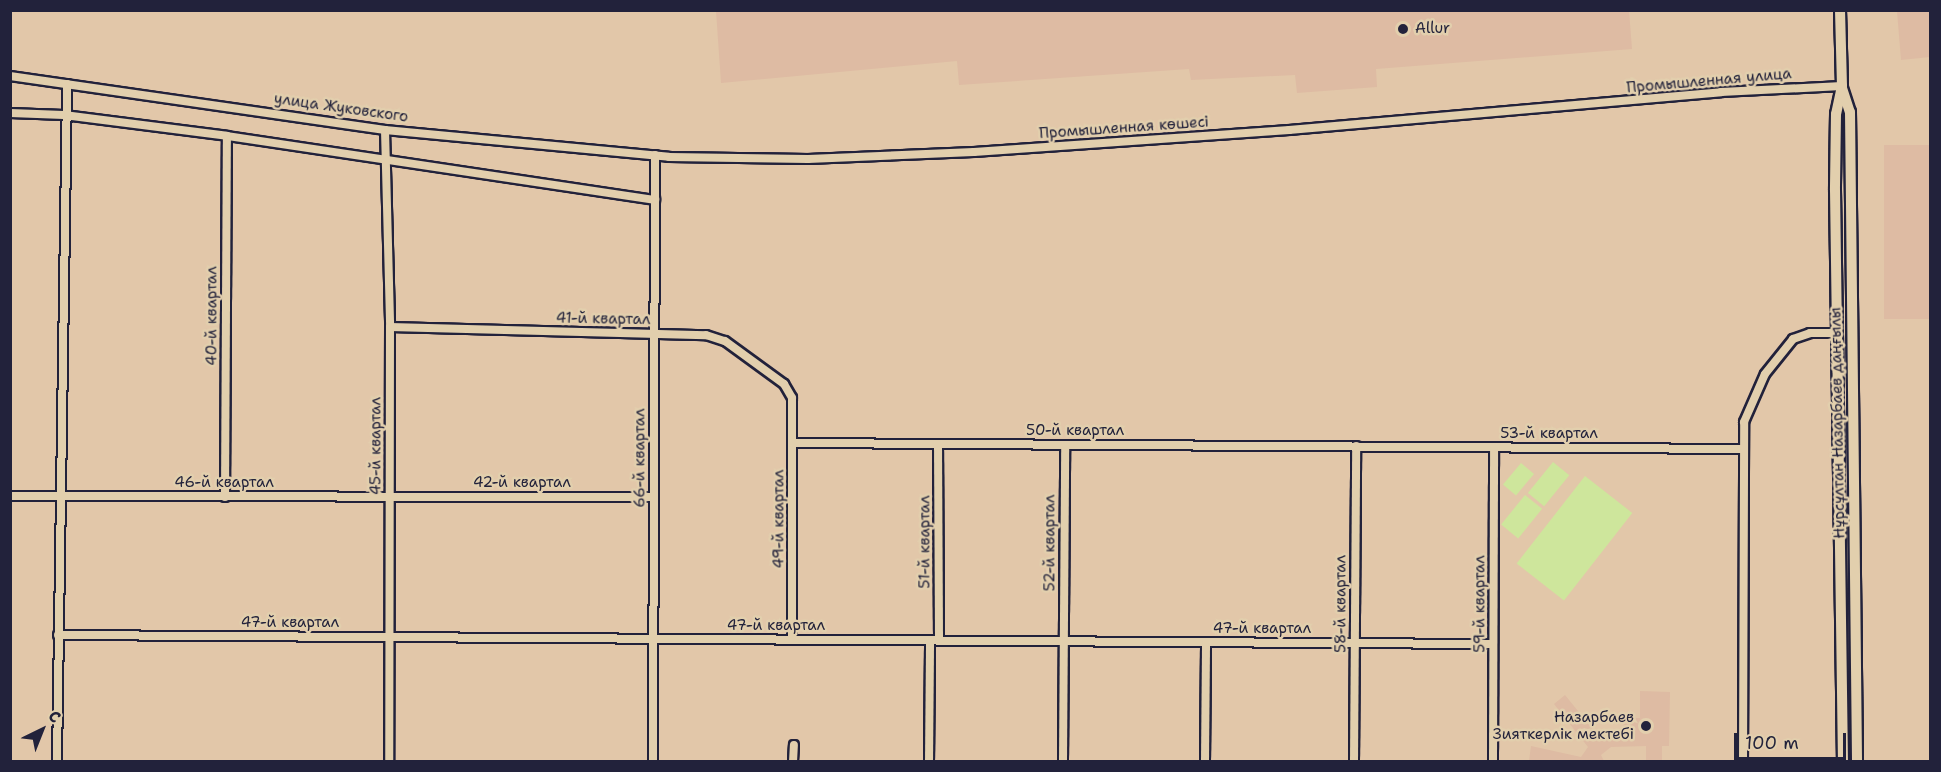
<!DOCTYPE html>
<meta charset="utf-8">
<style>
body{margin:0}
#map{position:relative;width:1941px;height:772px;overflow:hidden;background:#e2c7a9;font-family:"Shantell Sans",sans-serif}
div>[style]{position:absolute}
.built>*{inset:0;background:#debba3;transform-origin:0 0}
.green>*{inset:0;background:#cee69c;transform-origin:0 0}
.roads{filter:drop-shadow(2px 0 #22223b) drop-shadow(-2px 0 #22223b) drop-shadow(0 2px #22223b) drop-shadow(0 -2px #22223b)}
.minor>*{height:8px;margin:-4px;padding:0 4px;transform-origin:4px;border-radius:4px;background:#e2cfad}
.major>*{height:10px;margin:-5px;padding:0 5px;transform-origin:5px;border-radius:5px;background:#e2cfad}
.dots>*{width:16px;height:16px;translate:-50% -50%;box-sizing:border-box;border:3px solid #e2cfad;border-radius:50%}
span{translate:-50% -50%;white-space:nowrap;text-align:center;line-height:1.15;-webkit-text-stroke:5px #e2cfad;paint-order:stroke}
.poi-label{font-size:15px;color:#22223b}
.left{translate:0 -50%;text-align:left}
.right{translate:-100% -50%;text-align:right}
.street-label{font-size:15px;color:#22223b}
.frame{position:absolute;inset:0;border:12px solid #22223b;pointer-events:none}
.north{position:absolute;left:12px;top:700px;width:60px;height:60px;-webkit-text-stroke:4px #e2cfad;paint-order:stroke;rotate:43deg;font-size:16px;font-weight:700;line-height:24px;text-align:center;color:#22223b}
.north::after{content:'';display:block;margin:auto;width:21px;height:27px;background:#22223b;clip-path:polygon(50% 0,100% 100%,50% 72%,0 100%)}
.scale{position:absolute;left:1734px;top:733px;width:112px;height:27px;box-sizing:border-box;border:3px solid #22223b;border-top:0;padding-left:8px;font-size:18px;line-height:21px;white-space:nowrap;color:#22223b;-webkit-text-stroke:4px #e2cfad;paint-order:stroke}
</style>
<div id="map">
<div class="built">
<div style="clip-path:polygon(1629px 10px,1632px 49px,1376px 69px,1377px 87px,1297px 93px,1295px 75px,1191px 80px,1189px 69px,959px 85px,957px 61px,721px 83px,716px 11px)"></div>
<div style="clip-path:polygon(1897px 11px,1930px 11px,1930px 57px,1901px 60px)"></div>
<div style="left:1930px;top:145px;width:174px;height:46px;rotate:90deg"></div>
<div style="clip-path:polygon(1640px 691px,1670px 692px,1669px 746px,1662px 746px,1662px 761px,1646px 761px,1646px 746px,1611px 747px,1601px 755px,1604px 761px,1529px 761px,1531px 746px,1581px 757px,1588px 747px,1554px 704px,1565px 695px,1600px 738px,1623px 734px,1624px 718px,1640px 718px)"></div>
</div>
<div class="green">
<div style="left:1553px;top:462px;width:21px;height:40px;rotate:39deg"></div>
<div style="left:1521px;top:463px;width:17px;height:28px;rotate:40deg"></div>
<div style="left:1585px;top:476px;width:60px;height:111px;rotate:38deg"></div>
<div style="left:1525px;top:495px;width:22px;height:38px;rotate:39deg"></div>
</div>
<div class="roads">
<div class="minor">
<div style="left:10px;top:76px;width:379px;rotate:8.2deg"></div>
<div style="left:385px;top:130px;width:285px;rotate:5.4deg"></div>
<div style="left:669px;top:157px;width:139px;rotate:0.8deg"></div>
<div style="left:808px;top:159px;width:166px;rotate:-2.4deg"></div>
<div style="left:974px;top:152px;width:316px;rotate:-4deg"></div>
<div style="left:1289px;top:130px;width:434px;rotate:-5deg"></div>
<div style="left:1721px;top:92px;width:121px;rotate:-2.8deg"></div>
<div style="left:10px;top:113px;width:54px;rotate:2.1deg"></div>
<div style="left:64px;top:115px;width:164px;rotate:7.3deg"></div>
<div style="left:227px;top:136px;width:433px;rotate:8.5deg"></div>
<div style="left:385px;top:130px;width:197px;rotate:88.5deg"></div>
<div style="left:390px;top:327px;width:435px;rotate:90.1deg"></div>
<div style="left:390px;top:327px;width:316px;rotate:1.5deg"></div>
<div style="left:706px;top:335px;width:20px;rotate:18deg"></div>
<div style="left:725px;top:341px;width:73px;rotate:36.1deg"></div>
<div style="left:784px;top:384px;width:16px;rotate:60deg"></div>
<div style="left:792px;top:398px;width:242px;rotate:90deg"></div>
<div style="left:793px;top:443px;width:949px;rotate:0.36deg"></div>
<div style="left:938px;top:444px;width:197px;rotate:89.7deg"></div>
<div style="left:10px;top:496px;width:643px;rotate:0.09deg"></div>
<div style="left:225px;top:497px;width:361px;rotate:-89.7deg"></div>
<div style="left:58px;top:635px;width:1435px;rotate:0.36deg"></div>
<div style="left:57px;top:762px;width:678px;rotate:-89.15deg"></div>
<div style="left:653px;top:762px;width:607px;rotate:-89.81deg"></div>
<div style="left:793px;top:762px;width:17px;rotate:-87deg"></div>
<div style="left:929px;top:762px;width:121px;rotate:-89.5deg"></div>
<div style="left:1063px;top:762px;width:317px;rotate:-89.6deg"></div>
<div style="left:1205px;top:762px;width:120px;rotate:-89.5deg"></div>
<div style="left:1354px;top:762px;width:316px;rotate:-89.6deg"></div>
<div style="left:1493px;top:762px;width:315px;rotate:-89.8deg"></div>
<div style="left:1743px;top:762px;width:340px;rotate:-89.8deg"></div>
<div style="left:1744px;top:422px;width:52px;rotate:-66.4deg"></div>
<div style="left:1765px;top:374px;width:45px;rotate:-51.3deg"></div>
<div style="left:1793px;top:339px;width:18px;rotate:-19deg"></div>
<div style="left:1810px;top:333px;width:27px"></div>
</div>
<div class="major">
<div style="left:1840px;top:10px;width:76px;rotate:88.5deg"></div>
<div style="left:1842px;top:86px;width:29px;rotate:102deg"></div>
<div style="left:1836px;top:114px;width:76px;rotate:90.8deg"></div>
<div style="left:1835px;top:190px;width:572px;rotate:89.2deg"></div>
<div style="left:1842px;top:88px;width:25px;rotate:72deg"></div>
<div style="left:1850px;top:112px;width:650px;rotate:89.38deg"></div>
</div>
</div>
<div class="dots">
<div style="left:1403px;top:29px;background:#22223b"></div>
<div style="left:1646px;top:726px;background:#22223b"></div>
</div>
<div class="poi-label">
<span class="left" style="left:1415px;top:29px">Allur</span>
<span class="right" style="left:1634px;top:726px">Назарбаев<br>Зияткерлік мектебі</span>
</div>
<div class="street-label">
<span style="left:1709px;top:81px;rotate:-5deg">Промышленная улица</span>
<span style="left:341px;top:108px;rotate:8deg">улица Жуковского</span>
<span style="left:1124px;top:128px;rotate:-4deg">Промышленная көшесі</span>
<span style="left:212px;top:316px;rotate:-90deg">40-й квартал</span>
<span style="left:603px;top:319px;rotate:1deg">41-й квартал</span>
<span style="left:1838px;top:423px;rotate:-91deg">Нұрсұлтан Назарбаев даңғылы</span>
<span style="left:1075px;top:431px">50-й квартал</span>
<span style="left:1549px;top:434px">53-й квартал</span>
<span style="left:376px;top:446px;rotate:-90deg">45-й квартал</span>
<span style="left:640px;top:458px;rotate:-90deg">66-й квартал</span>
<span style="left:224px;top:483px">46-й квартал</span>
<span style="left:522px;top:483px">42-й квартал</span>
<span style="left:779px;top:519px;rotate:-90deg">49-й квартал</span>
<span style="left:925px;top:542px;rotate:-90deg">51-й квартал</span>
<span style="left:1050px;top:543px;rotate:-90deg">52-й квартал</span>
<span style="left:1341px;top:604px;rotate:-90deg">58-й квартал</span>
<span style="left:1480px;top:604px;rotate:-90deg">59-й квартал</span>
<span style="left:290px;top:623px">47-й квартал</span>
<span style="left:776px;top:626px">47-й квартал</span>
<span style="left:1262px;top:629px">47-й квартал</span>
</div>
<div class="frame"></div>
<div class="north">С</div>
<div class="scale">100 m</div>
</div>
